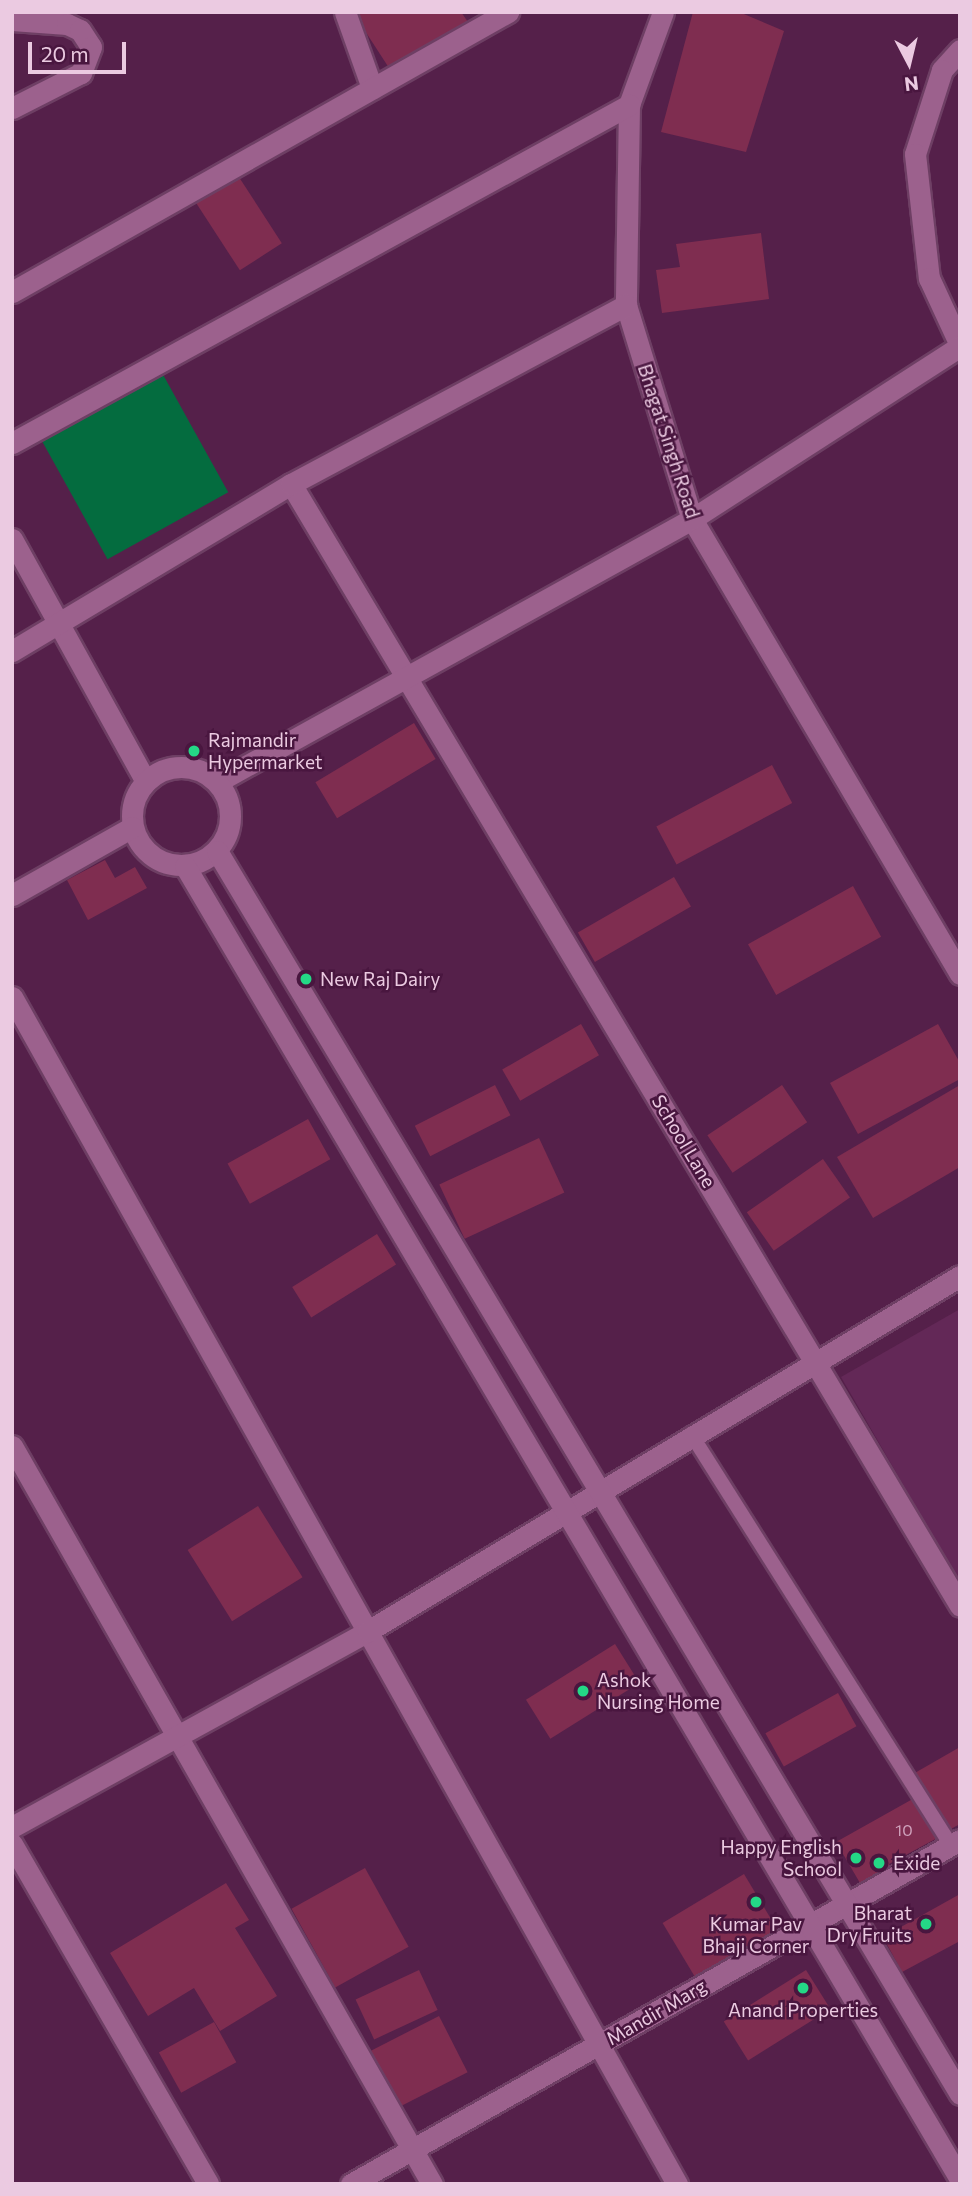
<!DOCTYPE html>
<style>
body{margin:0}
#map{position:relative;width:972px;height:2196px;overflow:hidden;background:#55204a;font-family:Commissioner,sans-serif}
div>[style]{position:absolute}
.built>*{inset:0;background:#632857}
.green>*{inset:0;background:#046c3f;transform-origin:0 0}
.building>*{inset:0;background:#7f2d50;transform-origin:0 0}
.roads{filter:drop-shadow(2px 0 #6e3f64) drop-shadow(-2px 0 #6e3f64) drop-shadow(0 2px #6e3f64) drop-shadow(0 -2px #6e3f64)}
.lane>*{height:14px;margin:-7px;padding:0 7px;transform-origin:7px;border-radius:7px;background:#9c618d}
.street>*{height:21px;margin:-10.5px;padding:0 10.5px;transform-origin:10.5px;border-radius:10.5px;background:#9c618d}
.secondary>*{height:21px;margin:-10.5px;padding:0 10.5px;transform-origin:10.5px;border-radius:10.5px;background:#9c618d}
.secondary>.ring{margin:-10.5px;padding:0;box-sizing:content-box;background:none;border:21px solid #9c618d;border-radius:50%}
.dots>*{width:19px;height:19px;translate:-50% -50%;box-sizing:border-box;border:4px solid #49163f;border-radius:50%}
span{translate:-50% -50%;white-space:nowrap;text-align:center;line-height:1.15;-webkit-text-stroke:5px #49163f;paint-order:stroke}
.number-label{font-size:16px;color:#d0a3bd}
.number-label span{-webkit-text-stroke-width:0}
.street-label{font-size:19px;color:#ebcae1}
.poi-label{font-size:19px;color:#ebcae1}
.left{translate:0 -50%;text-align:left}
.right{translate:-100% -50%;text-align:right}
.frame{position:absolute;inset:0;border:14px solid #ebcae1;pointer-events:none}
.north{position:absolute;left:874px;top:28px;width:70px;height:70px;-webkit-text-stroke:5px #49163f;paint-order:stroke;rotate:173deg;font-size:19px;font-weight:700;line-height:28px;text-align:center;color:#ebcae1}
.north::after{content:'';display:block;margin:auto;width:24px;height:32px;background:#ebcae1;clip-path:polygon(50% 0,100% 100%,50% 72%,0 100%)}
.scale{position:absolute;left:28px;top:42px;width:98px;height:32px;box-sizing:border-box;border:4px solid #ebcae1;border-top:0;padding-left:9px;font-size:21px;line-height:24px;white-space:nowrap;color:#ebcae1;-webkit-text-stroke:5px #49163f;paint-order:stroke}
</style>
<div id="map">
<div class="built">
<div style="clip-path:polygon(960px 1309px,960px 1583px,841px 1377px)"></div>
</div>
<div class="green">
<div style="left:156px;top:362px;width:149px;height:138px;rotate:61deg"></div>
</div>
<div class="building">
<div style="clip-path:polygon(461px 12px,468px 22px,391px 71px,354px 14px)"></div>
<div style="clip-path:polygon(693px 12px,739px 12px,784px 31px,746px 152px,661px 132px)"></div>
<div style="left:235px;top:171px;width:86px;height:50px;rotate:57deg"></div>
<div style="clip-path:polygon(761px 233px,769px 299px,662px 313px,656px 270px,680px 267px,676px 244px)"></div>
<div style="left:414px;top:723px;width:42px;height:115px;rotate:59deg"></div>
<div style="left:772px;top:765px;width:43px;height:131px;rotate:62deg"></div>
<div style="clip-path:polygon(105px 860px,115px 878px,135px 867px,147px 888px,88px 920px,67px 880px)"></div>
<div style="left:674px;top:877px;width:34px;height:111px;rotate:60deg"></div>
<div style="left:853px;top:886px;width:58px;height:120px;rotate:61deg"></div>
<div style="left:581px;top:1024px;width:36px;height:91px;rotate:60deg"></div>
<div style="clip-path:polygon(938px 1024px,960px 1063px,960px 1079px,858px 1134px,830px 1083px)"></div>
<div style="left:495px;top:1085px;width:34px;height:90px;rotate:63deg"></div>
<div style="left:782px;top:1085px;width:45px;height:90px;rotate:56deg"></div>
<div style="clip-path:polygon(960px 1085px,960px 1167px,873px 1218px,837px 1157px)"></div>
<div style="left:308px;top:1119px;width:46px;height:92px;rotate:61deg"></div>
<div style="left:539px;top:1138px;width:60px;height:110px;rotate:65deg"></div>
<div style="left:823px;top:1159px;width:47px;height:93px;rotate:55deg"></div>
<div style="left:377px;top:1234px;width:36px;height:100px;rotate:58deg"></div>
<div style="left:258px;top:1506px;width:84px;height:83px;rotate:58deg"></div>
<div style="left:615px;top:1644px;width:46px;height:105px;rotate:58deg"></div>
<div style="left:838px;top:1693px;width:38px;height:83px;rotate:61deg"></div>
<div style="clip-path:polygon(960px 1747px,960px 1824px,947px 1831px,913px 1774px)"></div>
<div style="clip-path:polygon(918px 1796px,941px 1836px,889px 1864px,892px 1870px,860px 1883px,836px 1842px)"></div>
<div style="left:365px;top:1868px;width:90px;height:84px;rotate:61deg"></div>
<div style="left:744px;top:1874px;width:70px;height:95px;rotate:59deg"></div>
<div style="clip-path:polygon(226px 1883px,249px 1920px,235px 1928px,277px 1996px,220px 2031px,194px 1988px,148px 2016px,110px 1953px)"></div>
<div style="clip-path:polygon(960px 1894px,960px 1941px,902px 1972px,883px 1937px)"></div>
<div style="left:419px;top:1970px;width:44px;height:70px;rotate:65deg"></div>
<div style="left:806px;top:1970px;width:46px;height:97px;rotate:58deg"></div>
<div style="left:439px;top:2016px;width:63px;height:78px;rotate:63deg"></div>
<div style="left:214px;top:2022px;width:46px;height:63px;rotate:61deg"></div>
</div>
<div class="roads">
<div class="lane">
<div style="left:691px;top:1434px;width:486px;rotate:57.7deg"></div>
</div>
<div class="street">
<div style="left:345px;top:12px;width:81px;rotate:70.4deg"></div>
<div style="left:663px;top:12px;width:99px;rotate:110.1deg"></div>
<div style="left:629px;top:105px;width:200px;rotate:90.9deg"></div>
<div style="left:626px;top:305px;width:224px;rotate:72.9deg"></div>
<div style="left:692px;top:519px;width:528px;rotate:59.5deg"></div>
<div style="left:12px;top:20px;width:55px;rotate:4.2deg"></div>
<div style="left:67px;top:24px;width:14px;rotate:25deg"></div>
<div style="left:80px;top:30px;width:20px;rotate:57deg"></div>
<div style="left:91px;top:47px;width:28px;rotate:111deg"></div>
<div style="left:81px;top:73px;width:77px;rotate:153.1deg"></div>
<div style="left:960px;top:50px;width:27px;rotate:132deg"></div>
<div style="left:942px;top:70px;width:88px;rotate:107.8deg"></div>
<div style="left:915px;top:154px;width:125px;rotate:83.6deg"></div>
<div style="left:929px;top:278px;width:74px;rotate:65.2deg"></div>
<div style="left:12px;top:292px;width:570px;rotate:-29.45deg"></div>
<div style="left:12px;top:443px;width:704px;rotate:-28.71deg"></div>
<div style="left:291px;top:484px;width:1306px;rotate:59.19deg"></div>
<div style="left:12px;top:539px;width:277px;rotate:61.1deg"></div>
<div style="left:12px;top:651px;width:325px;rotate:-30.9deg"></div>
<div style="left:291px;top:484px;width:380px;rotate:-28.1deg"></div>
<div style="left:217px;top:782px;width:543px;rotate:-28.97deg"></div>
<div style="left:692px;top:519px;width:319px;rotate:-32.8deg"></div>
<div style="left:12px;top:997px;width:1361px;rotate:60.74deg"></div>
<div style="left:12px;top:1446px;width:849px;rotate:60.36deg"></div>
<div style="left:12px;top:1827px;width:406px;rotate:-28.8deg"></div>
<div style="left:368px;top:1631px;width:690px;rotate:-30.95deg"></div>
<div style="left:12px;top:1844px;width:392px;rotate:60deg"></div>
<div style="left:351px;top:2184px;width:699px;rotate:-29.46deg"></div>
</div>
<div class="secondary">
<div class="ring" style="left:132px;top:767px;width:77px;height:77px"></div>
<div style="left:217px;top:851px;width:1448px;rotate:59.13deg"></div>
<div style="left:185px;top:866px;width:1525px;rotate:59.45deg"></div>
<div style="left:12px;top:895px;width:138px;rotate:-29.5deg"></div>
</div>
</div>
<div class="dots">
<div style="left:194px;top:751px;background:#24d886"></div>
<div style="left:306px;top:979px;background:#24d886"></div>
<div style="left:583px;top:1691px;background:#24d886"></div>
<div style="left:856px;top:1858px;background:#24d886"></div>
<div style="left:879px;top:1863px;background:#24d886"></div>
<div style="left:756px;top:1902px;background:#24d886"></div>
<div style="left:926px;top:1924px;background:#24d886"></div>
<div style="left:803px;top:1988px;background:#24d886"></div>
</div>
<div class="number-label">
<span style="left:904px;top:1830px">10</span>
</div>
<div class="street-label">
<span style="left:669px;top:441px;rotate:72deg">Bhagat Singh Road</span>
<span style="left:684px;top:1141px;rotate:59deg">School Lane</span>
<span style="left:656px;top:2012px;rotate:-30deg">Mandir Marg</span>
</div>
<div class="poi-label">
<span class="left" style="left:208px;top:751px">Rajmandir<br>Hypermarket</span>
<span class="left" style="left:320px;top:979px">New Raj Dairy</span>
<span class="left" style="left:597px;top:1691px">Ashok<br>Nursing Home</span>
<span class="right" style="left:842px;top:1858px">Happy English<br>School</span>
<span class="left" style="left:893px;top:1863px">Exide</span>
<span class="right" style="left:912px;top:1924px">Bharat<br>Dry Fruits</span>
<span style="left:756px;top:1935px">Kumar Pav<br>Bhaji Corner</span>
<span style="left:803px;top:2010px">Anand Properties</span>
</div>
<div class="frame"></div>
<div class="north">N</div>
<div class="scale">20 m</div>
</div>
